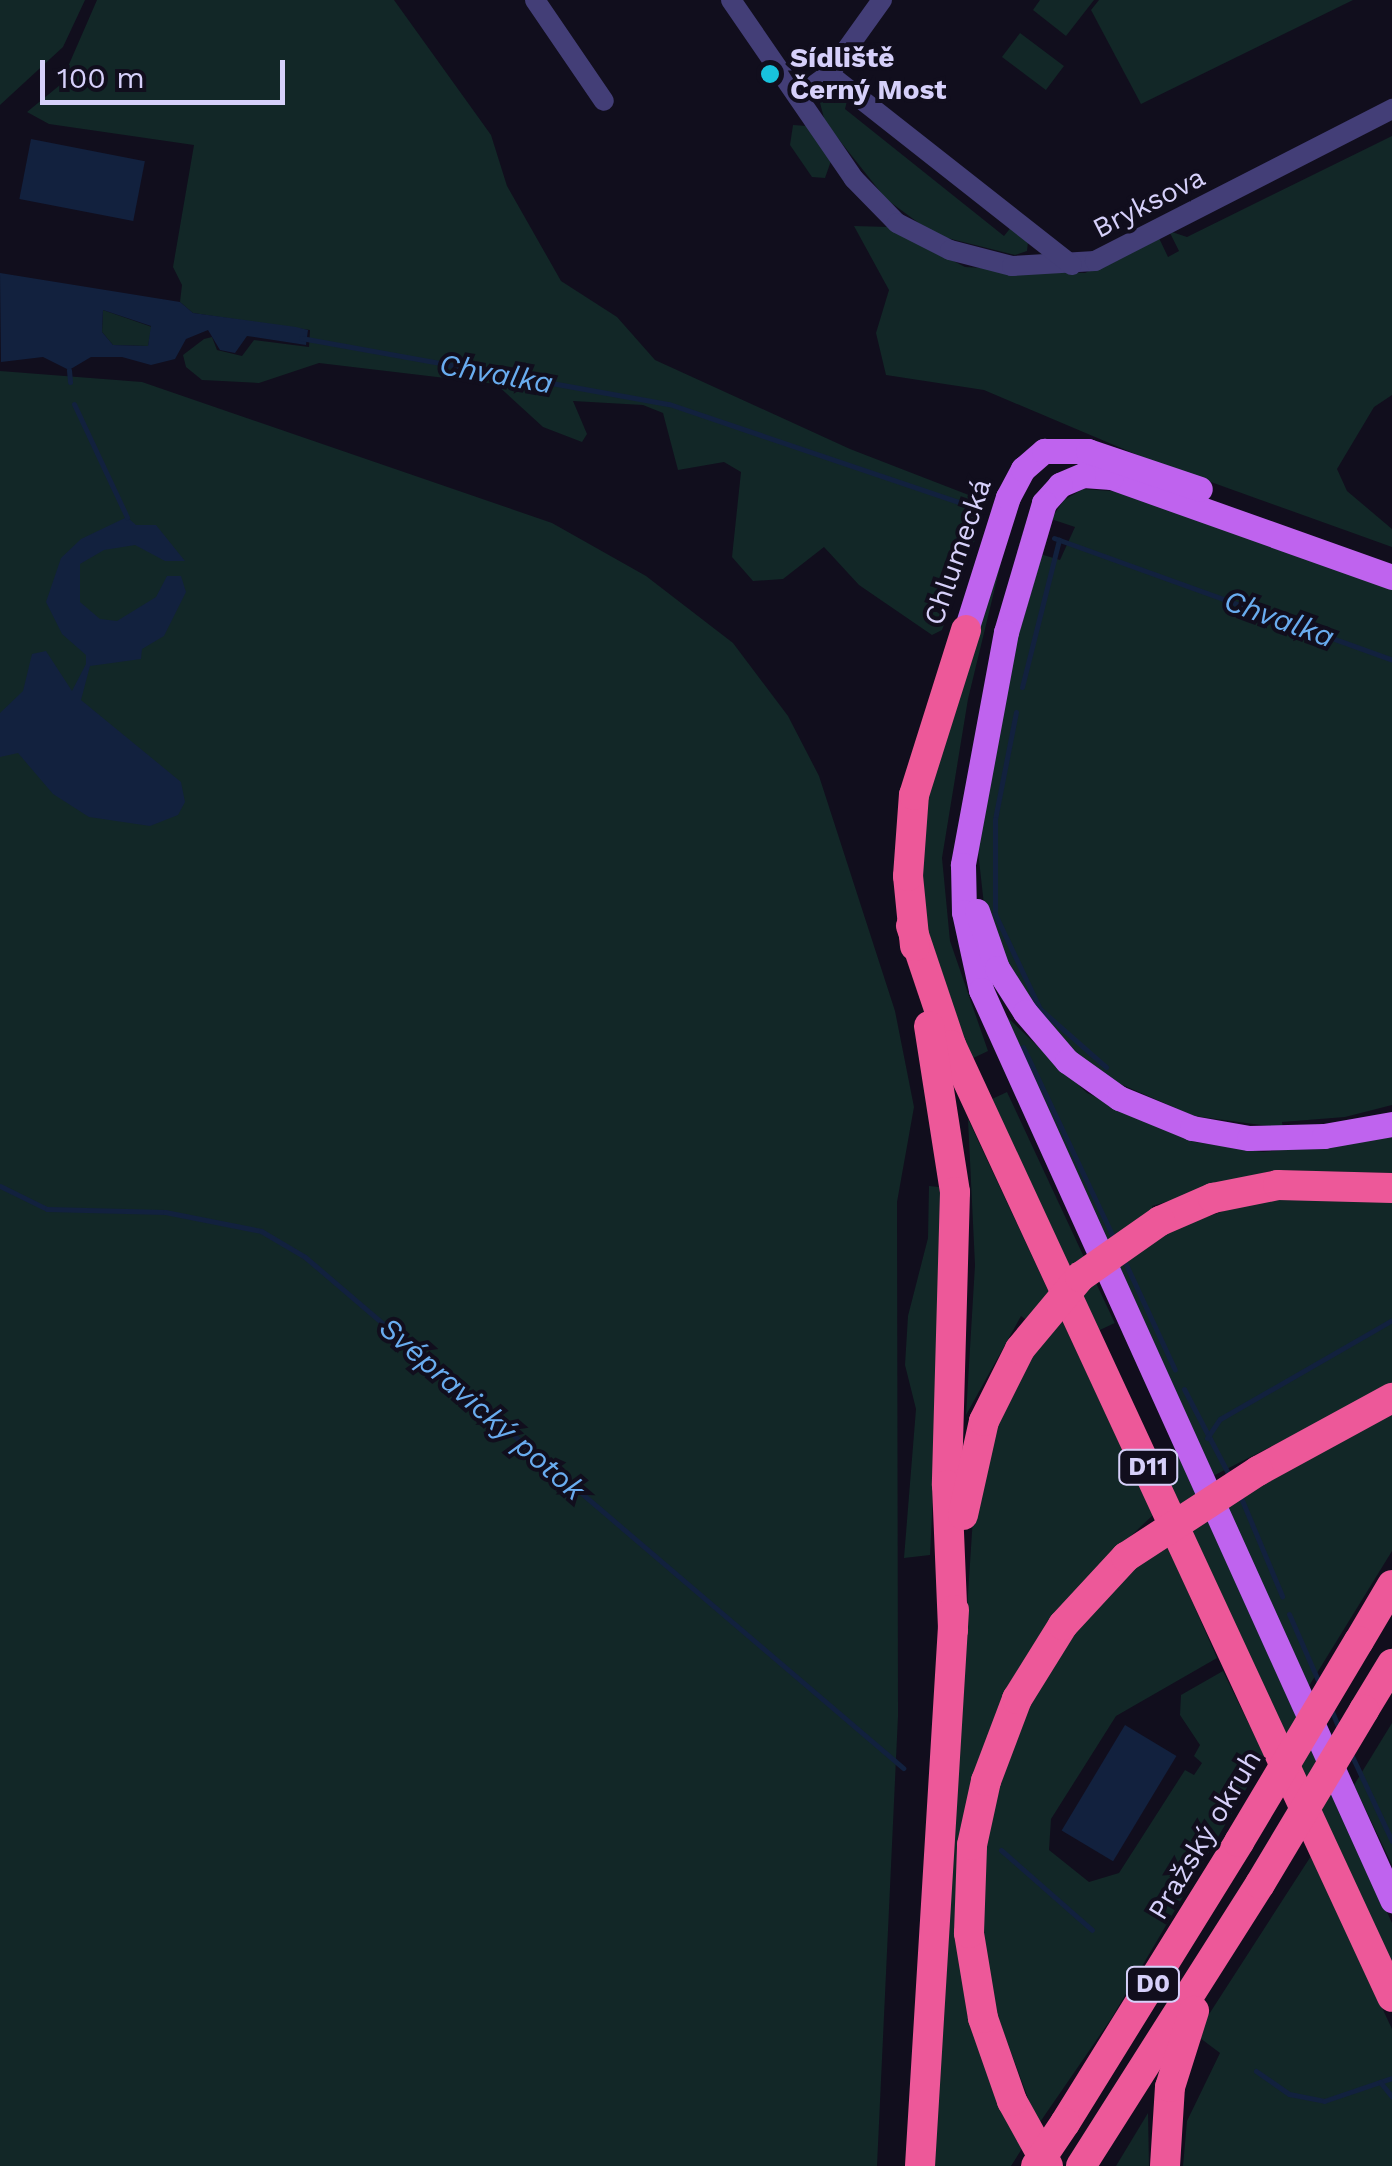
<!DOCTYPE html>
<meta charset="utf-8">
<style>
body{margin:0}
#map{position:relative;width:1392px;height:2166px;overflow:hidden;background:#110e1d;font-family:"Work Sans",sans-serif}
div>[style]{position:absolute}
.green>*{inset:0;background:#122727;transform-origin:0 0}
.water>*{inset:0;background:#12213e;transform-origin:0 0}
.stream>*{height:5px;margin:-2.5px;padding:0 2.5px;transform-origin:2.5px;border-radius:2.5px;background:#12213e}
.minor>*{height:20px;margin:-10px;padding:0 10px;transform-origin:10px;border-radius:10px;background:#433e77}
.major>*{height:25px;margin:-12.5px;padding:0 12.5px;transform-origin:12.5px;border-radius:12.5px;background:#bf63ee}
.highway>*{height:30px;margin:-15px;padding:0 15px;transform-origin:15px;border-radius:15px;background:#ed5899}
.highway-bridge>*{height:30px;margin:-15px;padding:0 15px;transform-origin:15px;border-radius:15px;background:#ed5899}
.dots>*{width:28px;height:28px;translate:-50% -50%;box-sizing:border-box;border:5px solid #110e1d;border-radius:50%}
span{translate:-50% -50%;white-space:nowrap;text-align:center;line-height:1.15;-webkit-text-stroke:8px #110e1d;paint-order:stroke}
.shield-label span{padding:2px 8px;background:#110e1d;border:2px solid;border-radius:8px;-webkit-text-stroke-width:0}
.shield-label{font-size:25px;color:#d6d0fa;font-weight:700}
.poi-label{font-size:28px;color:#d6d0fa;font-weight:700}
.left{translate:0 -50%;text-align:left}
.street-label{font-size:28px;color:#d6d0fa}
.water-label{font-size:30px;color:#69acef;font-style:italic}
.scale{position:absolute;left:40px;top:60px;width:245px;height:45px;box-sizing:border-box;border:5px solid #d6d0fa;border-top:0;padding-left:12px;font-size:30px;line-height:35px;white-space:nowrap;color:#d6d0fa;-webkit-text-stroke:8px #110e1d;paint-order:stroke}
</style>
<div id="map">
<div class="green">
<div style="clip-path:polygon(0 0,85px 0,63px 47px,0 105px)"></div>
<div style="clip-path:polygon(97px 0,394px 0,491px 135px,507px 186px,561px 281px,617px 317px,655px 360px,850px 449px,979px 499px,976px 537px,942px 630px,932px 635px,859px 585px,824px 547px,783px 579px,753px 581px,732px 557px,741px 472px,724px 462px,678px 470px,663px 413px,643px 405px,573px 401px,587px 434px,582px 442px,543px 427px,496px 384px,319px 363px,259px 383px,202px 380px,186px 367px,183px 355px,204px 339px,212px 337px,217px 350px,242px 356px,254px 340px,309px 347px,310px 330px,193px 313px,180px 302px,182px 285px,173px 267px,194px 145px,49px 124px,27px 112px,60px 85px)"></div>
<div style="clip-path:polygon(1040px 0,1094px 0,1066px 36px,1033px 10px)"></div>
<div style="clip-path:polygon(1099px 0,1353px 0,1141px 104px,1091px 10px)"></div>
<div style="left:1020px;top:33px;width:55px;height:30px;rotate:37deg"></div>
<div style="clip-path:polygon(832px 89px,847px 101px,845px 109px,1004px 236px,1012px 226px,1028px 242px,1027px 251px,1015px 255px,935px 235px,886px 199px,825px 122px,819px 99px)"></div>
<div style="clip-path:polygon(793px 125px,807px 126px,831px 161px,825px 178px,812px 177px,790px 145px)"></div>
<div style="clip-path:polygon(1392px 136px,1392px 395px,1374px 407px,1337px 469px,1347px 491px,1392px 529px,1392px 547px,1147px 459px,984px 390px,886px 375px,876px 333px,889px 290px,854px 226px,889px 227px,965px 267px,1085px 273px,1158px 236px,1168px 257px,1179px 251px,1169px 231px,1187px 237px)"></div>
<div style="clip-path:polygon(103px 310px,152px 327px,148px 346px,113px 345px,102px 332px)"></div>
<div style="clip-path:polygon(0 371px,142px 382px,552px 523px,646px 576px,733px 643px,788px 716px,819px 776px,895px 1011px,914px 1107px,897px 1202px,898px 1716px,877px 2166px,0 2166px)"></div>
<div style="clip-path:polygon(1083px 489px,1124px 492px,1392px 586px,1392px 1105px,1345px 1117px,1282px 1122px,1283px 1128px,1194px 1116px,1118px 1083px,1082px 1059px,1026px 1002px,985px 914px,978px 851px,1003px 687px,1040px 554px,1060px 560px,1075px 527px,1051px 519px,1064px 500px)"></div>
<div style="clip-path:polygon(1007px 538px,968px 699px,942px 858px,950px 941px,988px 1051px,967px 1061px,930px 952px,922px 869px,929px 790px)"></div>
<div style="clip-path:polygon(1004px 1014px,1087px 1093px,1195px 1142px,1263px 1152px,1392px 1136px,1392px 1173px,1274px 1170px,1152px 1206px,1166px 1231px,1264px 1197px,1392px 1199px,1392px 1385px,1213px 1476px)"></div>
<div style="left:1007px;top:1092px;width:255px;height:23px;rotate:65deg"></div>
<div style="clip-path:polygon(968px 1119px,1153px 1515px,1096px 1569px,961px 1847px,1023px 2147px,1011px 2166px,931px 2166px,973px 1517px,987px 1447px,1044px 1333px,1021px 1316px,966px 1415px,975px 1265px)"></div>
<div style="clip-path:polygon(929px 1186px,939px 1187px,946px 1231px,930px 1555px,904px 1558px,916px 1409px,905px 1365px,908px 1316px,928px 1238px)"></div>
<div style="clip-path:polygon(1392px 1410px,1392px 1551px,1309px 1686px,1225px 1504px)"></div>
<div style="clip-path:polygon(1178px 1454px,1392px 1923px,1392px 1976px,1155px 1465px)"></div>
<div style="clip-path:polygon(1166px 1542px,1217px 1658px,1116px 1716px,1051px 1819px,1049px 1850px,1089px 1882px,1119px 1873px,1185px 1770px,1194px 1775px,1202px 1763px,1194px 1756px,1200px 1745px,1180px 1715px,1181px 1695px,1223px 1671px,1265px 1757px,1111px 2019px,1038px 2125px,989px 1993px,980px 1895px,990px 1811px,1039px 1680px,1109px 1587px)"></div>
<div style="clip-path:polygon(1392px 1723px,1392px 1865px,1354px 1785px)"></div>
<div style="clip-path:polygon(1311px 1856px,1392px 2029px,1392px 2166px,1183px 2166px,1187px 2121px,1220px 2053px,1200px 2038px,1204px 2022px)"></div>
<div style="clip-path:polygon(1148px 2113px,1149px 2166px,1116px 2166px)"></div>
</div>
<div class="water">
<div style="left:31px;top:139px;width:116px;height:61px;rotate:11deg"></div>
<div style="clip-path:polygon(evenodd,0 273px,180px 302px,193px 313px,296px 327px,308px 330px,306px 345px,247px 336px,235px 353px,220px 350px,208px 330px,186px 339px,175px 359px,151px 365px,122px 357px,91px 357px,69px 370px,43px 357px,1px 362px,0 273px,103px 310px,151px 326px,148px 346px,113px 345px,102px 332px,103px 310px)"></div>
<div style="clip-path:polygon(127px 517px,136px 525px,156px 525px,185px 561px,165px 561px,135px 545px,104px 550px,80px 564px,80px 602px,100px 619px,117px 621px,156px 597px,167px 576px,181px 576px,186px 592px,164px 636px,142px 649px,141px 659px,90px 666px,81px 700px,181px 782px,185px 802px,178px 815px,150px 826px,89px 817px,53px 794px,18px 753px,0 757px,0 713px,23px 691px,32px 654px,46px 651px,72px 691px,86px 664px,86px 655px,62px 634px,46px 602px,61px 558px,81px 539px)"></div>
<div style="left:1125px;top:1725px;width:60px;height:123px;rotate:31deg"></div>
</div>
<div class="stream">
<div style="left:301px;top:338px;width:374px;rotate:10.2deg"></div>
<div style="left:669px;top:404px;width:328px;rotate:18.7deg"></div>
<div style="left:69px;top:370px;width:12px;rotate:85deg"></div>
<div style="left:74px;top:404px;width:125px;rotate:64.9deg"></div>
<div style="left:1054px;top:538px;width:359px;rotate:19.8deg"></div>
<div style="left:1022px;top:687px;width:152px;rotate:-75.9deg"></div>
<div style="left:1016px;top:712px;width:109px;rotate:101.1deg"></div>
<div style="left:995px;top:819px;width:95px;rotate:90deg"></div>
<div style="left:995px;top:914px;width:105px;rotate:64.7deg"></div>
<div style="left:1040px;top:1009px;width:88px;rotate:41.3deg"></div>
<div style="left:1023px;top:1047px;width:212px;rotate:64.6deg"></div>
<div style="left:0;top:1186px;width:52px;rotate:26.1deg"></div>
<div style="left:47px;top:1209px;width:118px;rotate:1.5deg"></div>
<div style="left:165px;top:1212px;width:98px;rotate:11.2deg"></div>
<div style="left:261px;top:1231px;width:51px;rotate:30.6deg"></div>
<div style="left:305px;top:1257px;width:787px;rotate:40.51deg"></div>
<div style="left:1123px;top:1258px;width:123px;rotate:65.1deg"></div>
<div style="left:1184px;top:1389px;width:97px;rotate:62.4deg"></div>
<div style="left:1207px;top:1438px;width:23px;rotate:-56deg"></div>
<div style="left:1220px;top:1419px;width:198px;rotate:-29.9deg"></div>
<div style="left:1239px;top:1493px;width:112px;rotate:67.3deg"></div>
<div style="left:1289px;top:1614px;width:77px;rotate:66.4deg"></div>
<div style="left:1331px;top:1709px;width:24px;rotate:68deg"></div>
<div style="left:1351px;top:1754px;width:96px;rotate:64.8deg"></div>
<div style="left:1001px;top:1850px;width:121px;rotate:41.3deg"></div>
<div style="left:1256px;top:2071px;width:40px;rotate:34.9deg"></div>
<div style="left:1289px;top:2094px;width:36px;rotate:11deg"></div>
<div style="left:1324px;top:2101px;width:72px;rotate:-18.7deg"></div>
<div style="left:1380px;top:2082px;width:19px;rotate:51deg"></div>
</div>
<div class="minor">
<div style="left:535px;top:0;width:122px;rotate:55.7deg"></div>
<div style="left:731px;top:0;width:217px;rotate:55.5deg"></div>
<div style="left:854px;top:179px;width:62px;rotate:45.7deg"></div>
<div style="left:897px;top:223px;width:59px;rotate:27deg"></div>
<div style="left:950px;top:250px;width:64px;rotate:14.5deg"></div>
<div style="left:1012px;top:266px;width:83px;rotate:-3.4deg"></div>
<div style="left:1095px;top:261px;width:334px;rotate:-27.1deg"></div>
<div style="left:829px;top:74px;width:309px;rotate:38.2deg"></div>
<div style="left:799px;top:96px;width:37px;rotate:-36deg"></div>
<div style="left:829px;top:74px;width:91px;rotate:-54.4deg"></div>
</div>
<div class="major">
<div style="left:1392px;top:577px;width:298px;rotate:-160.4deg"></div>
<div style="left:1111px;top:477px;width:28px;rotate:-176deg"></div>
<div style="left:1083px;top:475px;width:25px;rotate:157deg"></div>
<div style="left:1060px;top:485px;width:24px;rotate:132deg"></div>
<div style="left:1044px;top:503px;width:134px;rotate:106.4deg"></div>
<div style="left:1006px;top:632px;width:237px;rotate:100.5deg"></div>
<div style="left:963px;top:865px;width:47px;rotate:88.8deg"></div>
<div style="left:964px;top:912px;width:80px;rotate:77.7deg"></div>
<div style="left:981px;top:990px;width:999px;rotate:65.69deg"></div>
<div style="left:966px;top:630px;width:139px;rotate:-72.5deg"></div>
<div style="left:1008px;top:497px;width:32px;rotate:-62deg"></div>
<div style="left:1023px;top:469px;width:28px;rotate:-41deg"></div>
<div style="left:1044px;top:451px;width:44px"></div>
<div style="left:1088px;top:451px;width:118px;rotate:18.7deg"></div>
<div style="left:977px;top:911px;width:60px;rotate:70.7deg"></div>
<div style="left:997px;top:968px;width:52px;rotate:57.5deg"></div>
<div style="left:1025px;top:1012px;width:65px;rotate:49.4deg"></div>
<div style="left:1067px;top:1061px;width:64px;rotate:35.4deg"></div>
<div style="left:1119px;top:1098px;width:79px;rotate:22.3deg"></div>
<div style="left:1192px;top:1128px;width:58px;rotate:10deg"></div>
<div style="left:1249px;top:1138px;width:75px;rotate:-1.5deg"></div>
<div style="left:1324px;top:1136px;width:69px;rotate:-10deg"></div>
</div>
<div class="highway">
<div style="left:911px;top:926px;width:126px;rotate:71.4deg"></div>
<div style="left:951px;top:1045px;width:1049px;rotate:65.14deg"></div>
<div style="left:915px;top:946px;width:70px;rotate:-95.7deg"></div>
<div style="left:908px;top:876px;width:81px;rotate:-85.8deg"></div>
<div style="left:914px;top:795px;width:173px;rotate:-72.5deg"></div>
<div style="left:929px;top:1026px;width:168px;rotate:81.1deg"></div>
<div style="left:955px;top:1192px;width:293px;rotate:91.6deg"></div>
<div style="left:947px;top:1485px;width:145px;rotate:87.6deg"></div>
<div style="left:1160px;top:1221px;width:58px;rotate:-23.5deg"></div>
<div style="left:1213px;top:1198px;width:66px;rotate:-11.3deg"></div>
<div style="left:1278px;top:1185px;width:114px;rotate:1.5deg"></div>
<div style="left:1258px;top:1471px;width:153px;rotate:-28.6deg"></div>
<div style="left:963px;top:1515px;width:96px;rotate:-77.4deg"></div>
<div style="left:984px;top:1421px;width:80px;rotate:-63.4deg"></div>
<div style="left:1359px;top:1641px;width:65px;rotate:-59.5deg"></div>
<div style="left:1364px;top:1710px;width:54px;rotate:-58.7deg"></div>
<div style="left:1065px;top:2123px;width:331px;rotate:-58.2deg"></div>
<div style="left:920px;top:2166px;width:557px;rotate:-86.5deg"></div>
<div style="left:1048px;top:2166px;width:74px;rotate:-119deg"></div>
<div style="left:1012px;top:2101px;width:88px;rotate:-109.3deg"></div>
<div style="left:983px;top:2018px;width:86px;rotate:-99.4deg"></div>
<div style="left:969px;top:1933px;width:88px;rotate:-88deg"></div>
<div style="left:972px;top:1845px;width:66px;rotate:-77.7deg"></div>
<div style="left:986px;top:1781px;width:88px;rotate:-69.3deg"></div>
<div style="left:1017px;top:1699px;width:87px;rotate:-58.1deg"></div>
<div style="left:1063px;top:1625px;width:93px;rotate:-47.2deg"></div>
<div style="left:1081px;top:2166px;width:334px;rotate:-57.6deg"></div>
<div style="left:1165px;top:2166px;width:79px;rotate:-86.4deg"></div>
<div style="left:1170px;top:2087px;width:80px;rotate:-72.5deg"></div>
</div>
<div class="highway-bridge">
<div style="left:1020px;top:1349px;width:94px;rotate:-50.2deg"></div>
<div style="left:1080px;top:1277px;width:98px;rotate:-35deg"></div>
<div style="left:1126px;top:1557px;width:158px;rotate:-33.1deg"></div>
<div style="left:1239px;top:1842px;width:234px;rotate:-59.2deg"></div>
<div style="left:1260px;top:1884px;width:203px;rotate:-59.1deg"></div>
<div style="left:1036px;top:2166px;width:52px;rotate:-56deg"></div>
</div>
<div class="dots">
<div style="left:770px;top:74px;background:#18c2dd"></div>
</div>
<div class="shield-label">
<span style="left:1148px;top:1467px">D11</span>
<span style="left:1153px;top:1984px">D0</span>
</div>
<div class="poi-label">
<span class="left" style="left:790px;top:74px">Sídliště<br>Černý Most</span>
</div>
<div class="street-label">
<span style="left:1149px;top:203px;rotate:-27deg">Bryksova</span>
<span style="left:958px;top:552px;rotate:-71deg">Chlumecká</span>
<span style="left:1205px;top:1835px;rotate:-59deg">Pražský okruh</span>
</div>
<div class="water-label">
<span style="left:496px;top:374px;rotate:10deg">Chvalka</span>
<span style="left:1279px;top:619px;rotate:20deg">Chvalka</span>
<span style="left:482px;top:1409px;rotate:41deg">Svépravický potok</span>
</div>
<div class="scale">100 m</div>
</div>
